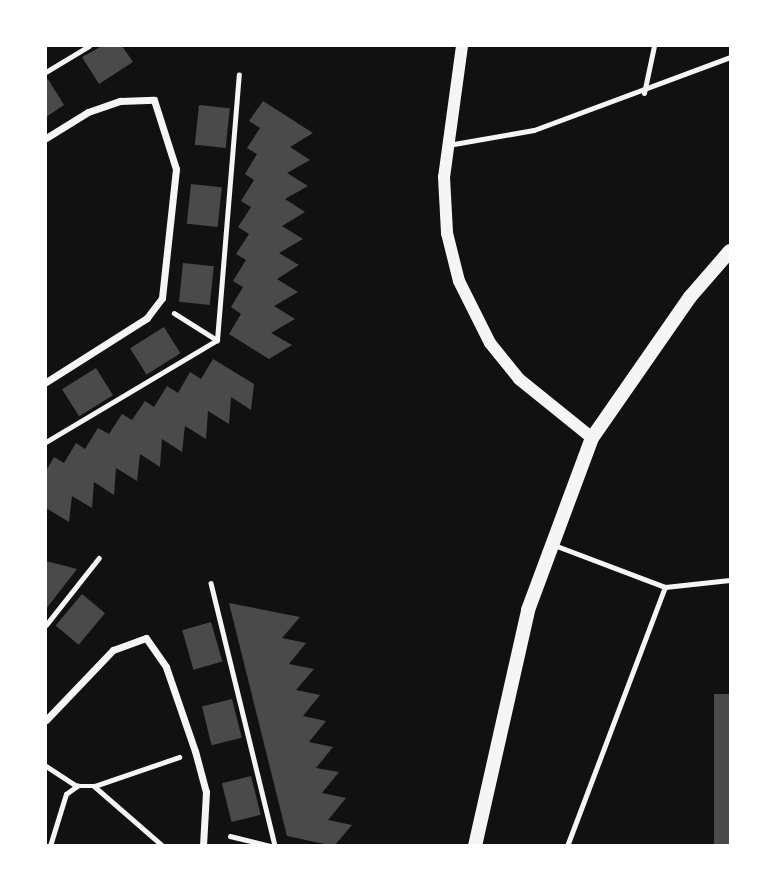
<!DOCTYPE html>
<style>
body{margin:0}
#map{position:relative;width:776px;height:891px;overflow:hidden;background:#111;font-family:Roboto,sans-serif}
div>[style]{position:absolute}
.building>*{inset:0;background:#4a4a4a;transform-origin:0 0}
.path>*{height:4.5px;margin:-2.25px;padding:0 2.25px;transform-origin:2.25px;border-radius:2.25px;background:#f5f5f5}
.service>*{height:5px;margin:-2.5px;padding:0 2.5px;transform-origin:2.5px;border-radius:2.5px;background:#f5f5f5}
.minor>*{height:7px;margin:-3.5px;padding:0 3.5px;transform-origin:3.5px;border-radius:3.5px;background:#f5f5f5}
.tertiary>*{height:12px;margin:-6px;padding:0 6px;transform-origin:6px;border-radius:6px;background:#f5f5f5}
.secondary>*{height:14px;margin:-7px;padding:0 7px;transform-origin:7px;border-radius:7px;background:#f5f5f5}
span{translate:-50% -50%;white-space:nowrap;text-align:center;line-height:1.15;-webkit-text-stroke:5px #fff;paint-order:stroke}
.frame{position:absolute;inset:0;border:47px solid #fff;pointer-events:none}
</style>
<div id="map">
<div class="building">
<div style="clip-path:polygon(102px 46px,122px 46px,133px 62px,99px 84px,82px 57px)"></div>
<div style="clip-path:polygon(48px 79px,64px 105px,46px 117px,46px 81px)"></div>
<div style="clip-path:polygon(263px 101px,313px 133px,290px 147px,310px 160px,287px 173px,308px 186px,285px 199px,305px 212px,282px 226px,303px 239px,279px 253px,299px 265px,277px 279px,298px 292px,274px 306px,295px 319px,271px 333px,292px 345px,269px 359px,229px 334px,241px 314px,231px 307px,243px 287px,233px 281px,246px 260px,236px 254px,249px 234px,238px 227px,251px 207px,241px 201px,254px 180px,245px 174px,257px 154px,247px 148px,260px 128px,249px 121px)"></div>
<div style="left:199px;top:105px;width:31px;height:40px;rotate:6deg"></div>
<div style="left:191px;top:184px;width:31px;height:40px;rotate:6deg"></div>
<div style="left:183px;top:263px;width:31px;height:39px;rotate:6deg"></div>
<div style="left:164px;top:327px;width:31px;height:40px;rotate:58deg"></div>
<div style="clip-path:polygon(213px 359px,254px 384px,251px 410px,231px 397px,229px 424px,208px 411px,206px 439px,185px 426px,182px 452px,162px 439px,160px 467px,140px 454px,137px 481px,116px 468px,114px 495px,94px 482px,92px 508px,72px 496px,69px 522px,46px 508px,46px 471px,54px 457px,64px 463px,76px 443px,85px 449px,98px 428px,109px 434px,122px 414px,132px 420px,145px 401px,154px 407px,167px 386px,178px 393px,190px 372px,201px 379px)"></div>
<div style="left:96px;top:368px;width:32px;height:40px;rotate:58deg"></div>
<div style="clip-path:polygon(46px 561px,77px 569px,46px 609px)"></div>
<div style="left:82px;top:594px;width:30px;height:41px;rotate:40deg"></div>
<div style="clip-path:polygon(229px 603px,300px 617px,282px 638px,306px 643px,289px 664px,314px 669px,296px 690px,320px 695px,303px 716px,326px 721px,309px 742px,333px 747px,316px 768px,339px 772px,322px 793px,346px 798px,328px 820px,352px 825px,334px 846px,287px 836px)"></div>
<div style="left:211px;top:622px;width:41px;height:30px;rotate:74deg"></div>
<div style="left:714px;top:694px;width:16px;height:152px"></div>
<div style="left:232px;top:699px;width:40px;height:31px;rotate:76deg"></div>
<div style="left:251px;top:776px;width:40px;height:30px;rotate:76deg"></div>
</div>
<div class="path">
<div style="left:46px;top:72px;width:50px;rotate:-31.2deg"></div>
<div style="left:174px;top:313px;width:51px;rotate:32.1deg"></div>
<div style="left:46px;top:442px;width:199px;rotate:-30.8deg"></div>
<div style="left:217px;top:340px;width:266px;rotate:-85.3deg"></div>
<div style="left:211px;top:583px;width:271px;rotate:76.3deg"></div>
<div style="left:46px;top:625px;width:85px;rotate:-51.7deg"></div>
<div style="left:46px;top:766px;width:37px;rotate:33deg"></div>
<div style="left:77px;top:786px;width:17px"></div>
<div style="left:94px;top:786px;width:91px;rotate:41deg"></div>
<div style="left:95px;top:786px;width:89px;rotate:-19deg"></div>
<div style="left:230px;top:836px;width:42px;rotate:13.7deg"></div>
<div style="left:50px;top:846px;width:54px;rotate:-72.9deg"></div>
<div style="left:66px;top:794px;width:14px;rotate:-36deg"></div>
</div>
<div class="service">
<div style="left:644px;top:93px;width:48px;rotate:-78deg"></div>
<div style="left:448px;top:145px;width:87px;rotate:-9.9deg"></div>
<div style="left:534px;top:130px;width:209px;rotate:-20.4deg"></div>
<div style="left:554px;top:545px;width:119px;rotate:20.7deg"></div>
<div style="left:567px;top:846px;width:277px;rotate:-69.3deg"></div>
<div style="left:665px;top:587px;width:65px;rotate:-6.1deg"></div>
</div>
<div class="minor">
<div style="left:46px;top:138px;width:49px;rotate:-31.8deg"></div>
<div style="left:88px;top:112px;width:34px;rotate:-19deg"></div>
<div style="left:120px;top:101px;width:34px;rotate:-2deg"></div>
<div style="left:154px;top:100px;width:72px;rotate:72.3deg"></div>
<div style="left:176px;top:169px;width:130px;rotate:96.2deg"></div>
<div style="left:162px;top:298px;width:25px;rotate:127deg"></div>
<div style="left:147px;top:318px;width:120px;rotate:147.6deg"></div>
<div style="left:46px;top:720px;width:97px;rotate:-46.3deg"></div>
<div style="left:113px;top:650px;width:35px;rotate:-20deg"></div>
<div style="left:146px;top:638px;width:35px;rotate:55deg"></div>
<div style="left:166px;top:667px;width:89px;rotate:71deg"></div>
<div style="left:195px;top:751px;width:42px;rotate:75deg"></div>
<div style="left:206px;top:792px;width:54px;rotate:93.2deg"></div>
</div>
<div class="tertiary">
<div style="left:462px;top:46px;width:132px;rotate:97.8deg"></div>
<div style="left:444px;top:177px;width:56px;rotate:86.9deg"></div>
<div style="left:447px;top:233px;width:49px;rotate:76deg"></div>
<div style="left:459px;top:281px;width:69px;rotate:63.4deg"></div>
<div style="left:490px;top:343px;width:46px;rotate:51.1deg"></div>
<div style="left:519px;top:379px;width:94px;rotate:38.9deg"></div>
</div>
<div class="secondary">
<div style="left:475px;top:846px;width:242px;rotate:-77.3deg"></div>
<div style="left:528px;top:610px;width:184px;rotate:-69.6deg"></div>
<div style="left:592px;top:438px;width:172px;rotate:-55.2deg"></div>
<div style="left:690px;top:297px;width:61px;rotate:-49deg"></div>
</div>
<div class="frame"></div>
</div>
